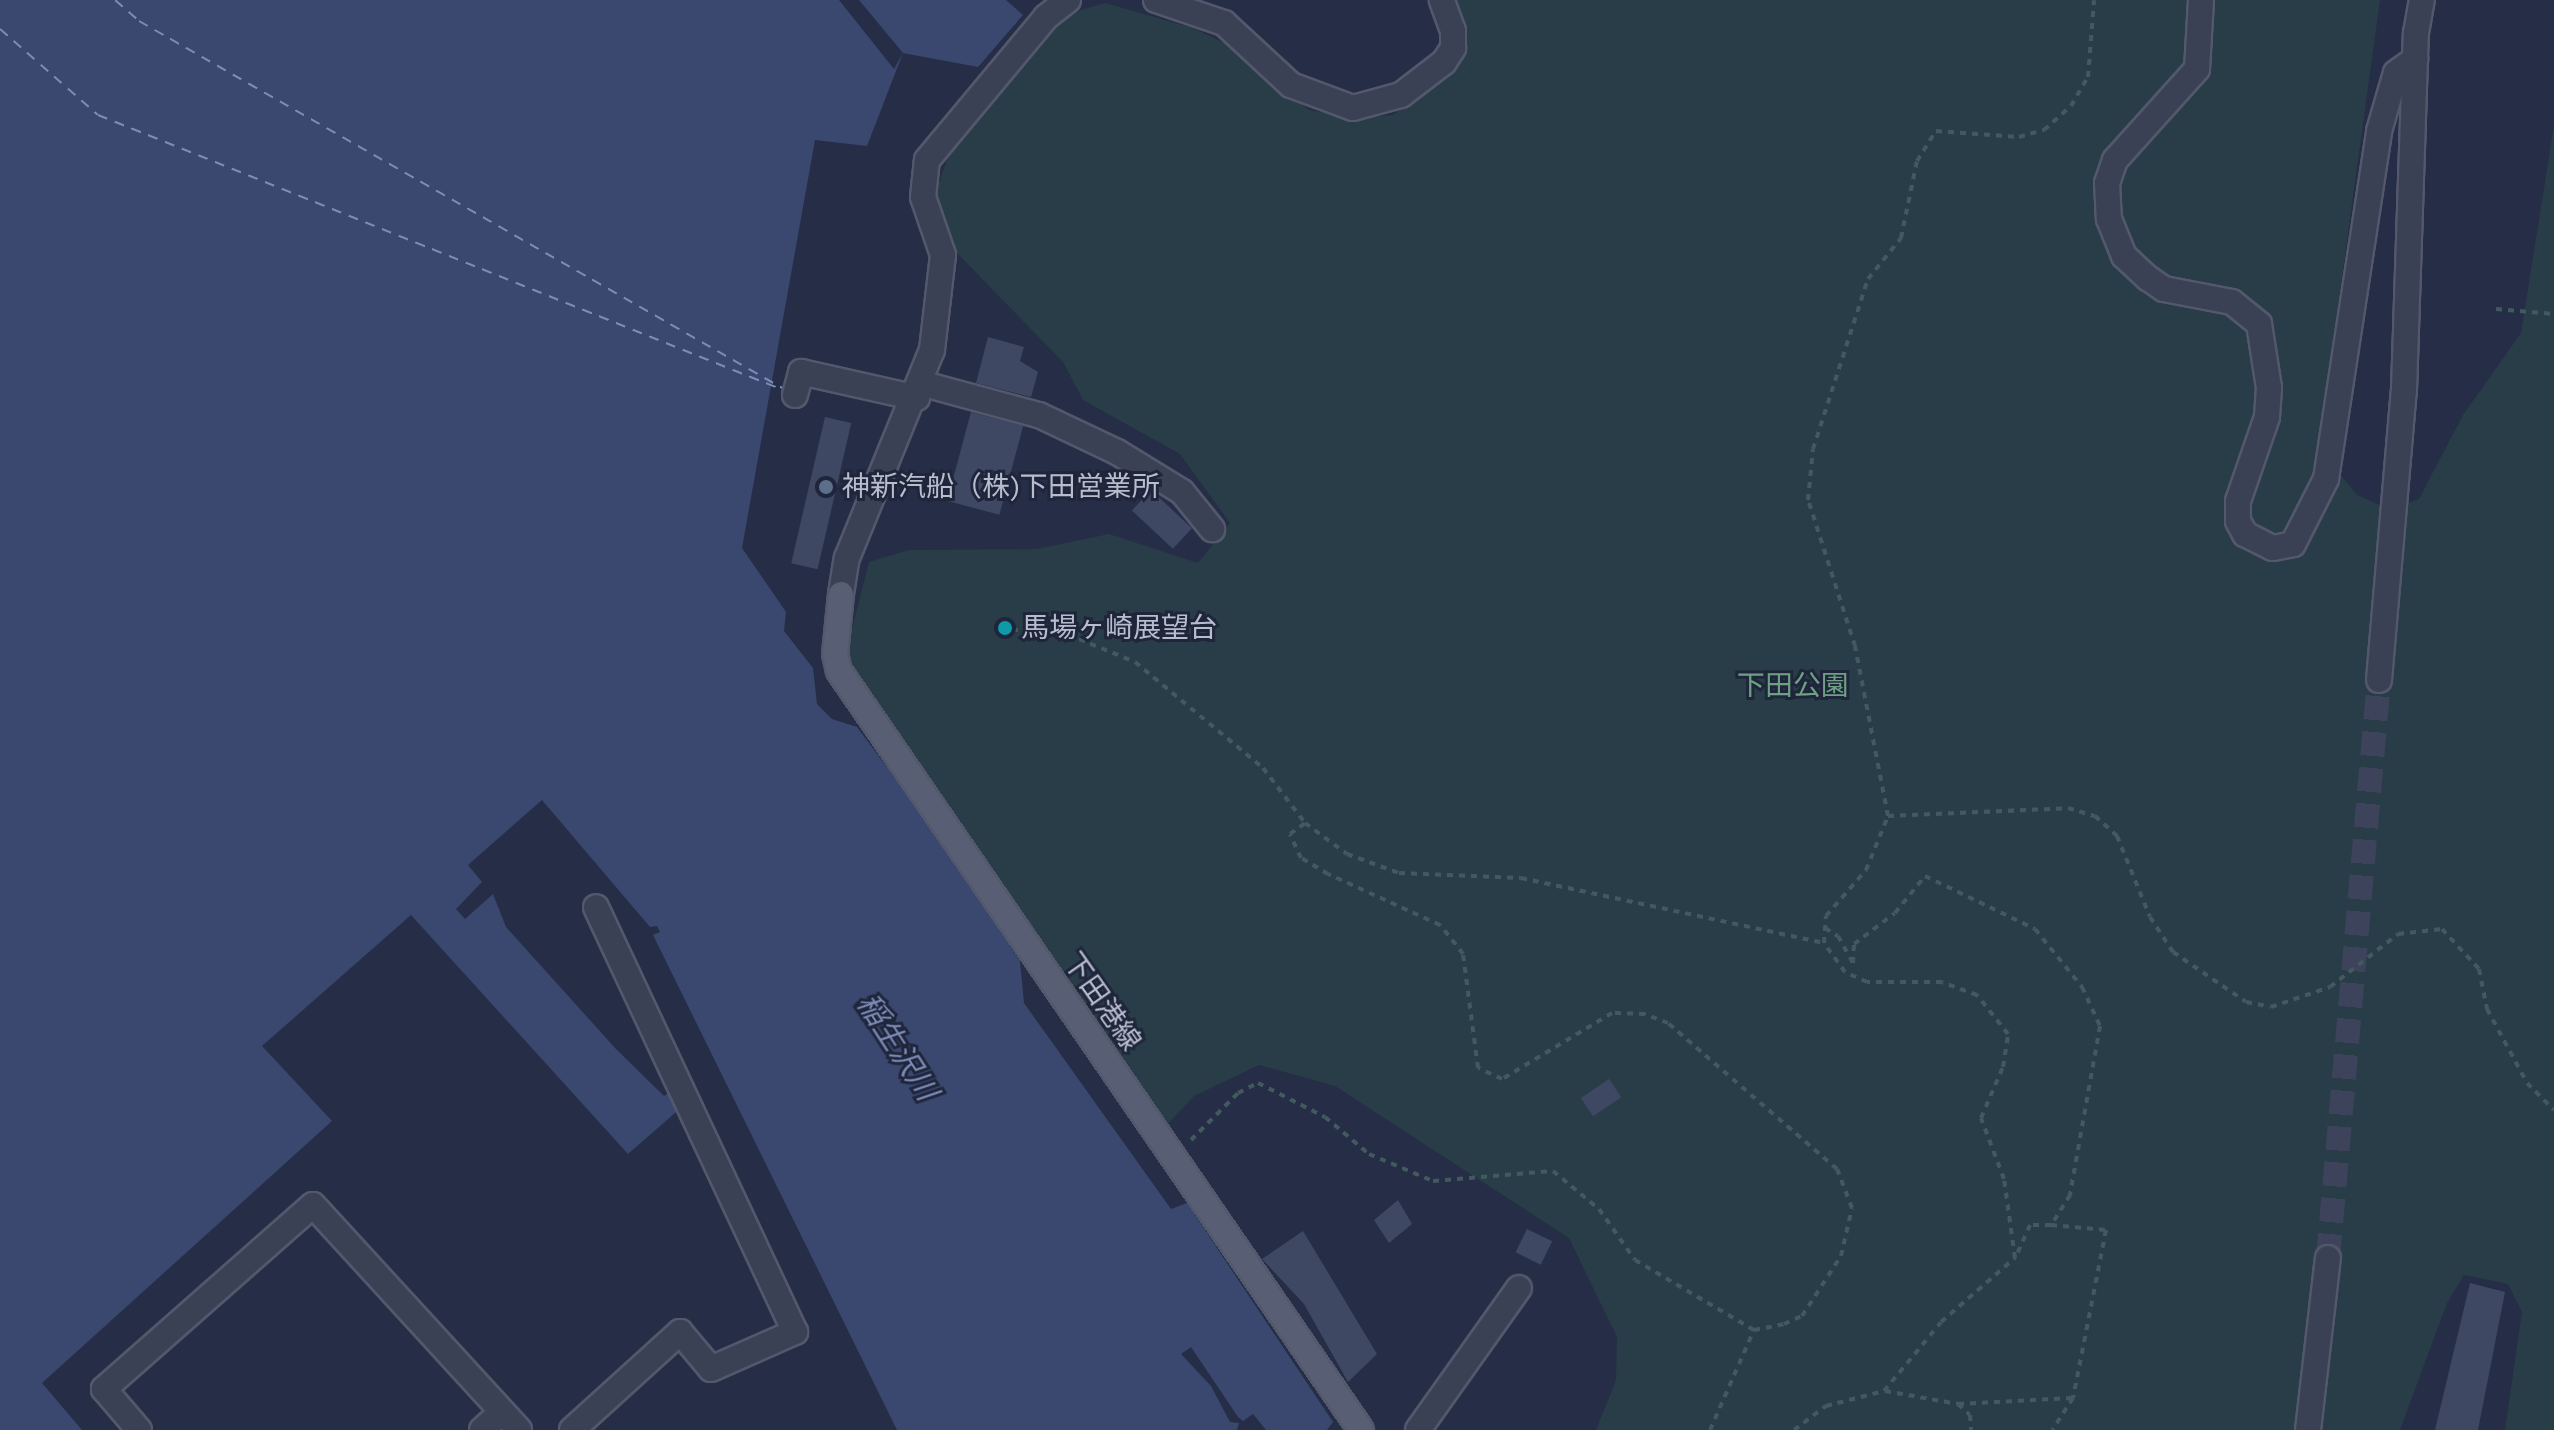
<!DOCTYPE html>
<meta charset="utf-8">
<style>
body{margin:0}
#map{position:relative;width:2554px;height:1430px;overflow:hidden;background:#262d46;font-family:"Work Sans","Noto Sans JP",sans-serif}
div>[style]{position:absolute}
.green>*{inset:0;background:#283d47}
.water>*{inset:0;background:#3a476f}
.pier>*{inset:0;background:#262d46}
.ferry>*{height:2px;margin-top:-1px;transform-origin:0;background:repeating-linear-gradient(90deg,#7d8cb7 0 10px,transparent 0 18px)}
.building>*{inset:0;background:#3f4863;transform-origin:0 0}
.minor-tunnel>*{height:24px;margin-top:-12px;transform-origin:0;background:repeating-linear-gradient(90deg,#3c435a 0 24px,transparent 0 36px)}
.path>*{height:4px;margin-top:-2px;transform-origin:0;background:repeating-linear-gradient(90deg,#435960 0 6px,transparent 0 12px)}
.roads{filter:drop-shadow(2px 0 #53586c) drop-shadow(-2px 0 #53586c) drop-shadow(0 2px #53586c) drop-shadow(0 -2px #53586c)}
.minor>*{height:24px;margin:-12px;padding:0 12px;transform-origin:12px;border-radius:12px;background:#3a4155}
.major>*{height:24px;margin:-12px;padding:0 12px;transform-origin:12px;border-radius:12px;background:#585f75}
.dots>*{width:22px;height:22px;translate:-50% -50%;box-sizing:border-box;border:4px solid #1f253b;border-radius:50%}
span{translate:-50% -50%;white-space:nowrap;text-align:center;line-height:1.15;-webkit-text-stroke:6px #1f253b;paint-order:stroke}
.poi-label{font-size:28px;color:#b8bdce}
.left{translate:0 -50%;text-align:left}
.park-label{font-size:28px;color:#6ea183}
.street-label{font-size:28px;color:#b8bdce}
.water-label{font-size:30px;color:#7d8cb7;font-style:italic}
</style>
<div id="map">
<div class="green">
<div style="clip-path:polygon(1447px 0,2380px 0,2325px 401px,2329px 452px,2340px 474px,2357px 495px,2391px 510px,2419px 499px,2463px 415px,2521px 333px,2554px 125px,2554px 1430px,2505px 1430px,2522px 1312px,2508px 1284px,2464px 1275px,2447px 1303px,2400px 1430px,1596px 1430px,1616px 1380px,1617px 1337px,1569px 1238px,1335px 1086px,1259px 1065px,1194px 1096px,1165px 1127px,844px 660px,869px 562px,909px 550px,1037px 549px,1109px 534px,1198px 563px,1230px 523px,1180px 454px,1083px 400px,1063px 362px,952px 248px,936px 191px,952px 146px,1064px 15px,1105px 3px,1193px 28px,1226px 44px,1309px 110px,1356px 118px,1393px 115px,1439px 83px,1459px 50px)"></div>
</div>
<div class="water">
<div style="clip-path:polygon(0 0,1006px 0,1023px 15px,978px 67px,903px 53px,867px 146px,815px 140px,742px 548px,786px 612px,784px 631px,813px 668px,817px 704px,832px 719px,857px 727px,935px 831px,1020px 961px,1024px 1003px,1171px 1209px,1187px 1203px,1333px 1422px,1327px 1430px,897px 1430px,653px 935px,660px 932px,657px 926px,650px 927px,542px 800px,468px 865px,482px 882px,456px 909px,465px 919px,493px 894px,506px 927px,616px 1049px,664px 1096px,670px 1092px,683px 1106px,628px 1154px,411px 915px,262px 1046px,332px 1121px,42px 1383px,82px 1430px,0 1430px)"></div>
</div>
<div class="pier">
<div style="clip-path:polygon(839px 0,859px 0,903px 53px,894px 69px)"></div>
<div style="clip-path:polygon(1191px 1347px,1238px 1417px,1243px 1421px,1253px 1414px,1266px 1430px,1237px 1430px,1239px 1423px,1230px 1422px,1211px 1386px,1181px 1354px)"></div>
</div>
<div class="ferry">
<div style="left:115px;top:0;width:32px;rotate:41deg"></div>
<div style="left:139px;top:21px;width:743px;rotate:29.71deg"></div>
<div style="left:0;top:29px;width:130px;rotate:41.3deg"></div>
<div style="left:98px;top:115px;width:738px;rotate:21.87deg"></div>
</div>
<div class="building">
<div style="clip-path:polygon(988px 337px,1024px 347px,1020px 361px,1038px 372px,1031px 397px,976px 383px)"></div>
<div style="left:971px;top:412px;width:54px;height:92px;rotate:15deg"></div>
<div style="left:825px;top:417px;width:27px;height:150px;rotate:13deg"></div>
<div style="left:1151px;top:490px;width:56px;height:28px;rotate:43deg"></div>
<div style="left:1609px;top:1079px;width:22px;height:34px;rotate:56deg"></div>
<div style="clip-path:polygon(1398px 1200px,1412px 1224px,1389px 1243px,1374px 1220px)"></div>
<div style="left:1527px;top:1229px;width:28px;height:26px;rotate:26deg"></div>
<div style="clip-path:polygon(1303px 1231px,1377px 1354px,1348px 1382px,1304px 1304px,1262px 1259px)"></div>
<div style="clip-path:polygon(2470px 1283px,2505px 1292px,2478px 1430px,2435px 1430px)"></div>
</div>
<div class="minor-tunnel">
<div style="left:2328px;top:1258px;width:580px;rotate:-84.96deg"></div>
</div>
<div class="path">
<div style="left:2496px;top:309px;width:58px;rotate:4.9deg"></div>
<div style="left:1012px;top:630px;width:45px"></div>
<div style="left:1057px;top:630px;width:84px;rotate:22.3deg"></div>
<div style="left:1135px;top:662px;width:166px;rotate:39.6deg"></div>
<div style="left:1263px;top:768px;width:69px;rotate:52.6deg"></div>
<div style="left:1888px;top:816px;width:173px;rotate:-101deg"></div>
<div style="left:1855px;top:646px;width:153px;rotate:-107.8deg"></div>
<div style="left:1808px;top:500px;width:51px;rotate:-84.4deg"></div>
<div style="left:1813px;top:449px;width:179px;rotate:-72.1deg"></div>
<div style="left:1868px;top:279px;width:53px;rotate:-51.2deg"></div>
<div style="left:1901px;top:238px;width:79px;rotate:-78.3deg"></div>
<div style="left:1917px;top:161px;width:36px;rotate:-58deg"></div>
<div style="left:1936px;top:131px;width:83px;rotate:4.1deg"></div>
<div style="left:2019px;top:137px;width:26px;rotate:-16deg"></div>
<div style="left:2044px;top:130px;width:36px;rotate:-42deg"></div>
<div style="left:2071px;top:106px;width:34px;rotate:-60deg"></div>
<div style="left:2088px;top:77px;width:77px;rotate:-85.5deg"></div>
<div style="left:1825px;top:928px;width:15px;rotate:32deg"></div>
<div style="left:1838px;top:936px;width:31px;rotate:61deg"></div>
<div style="left:1853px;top:963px;width:19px;rotate:-87deg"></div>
<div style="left:1854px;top:944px;width:51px;rotate:-37.1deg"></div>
<div style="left:1895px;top:913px;width:48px;rotate:-51deg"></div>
<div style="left:1925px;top:876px;width:122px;rotate:25.7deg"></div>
<div style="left:2035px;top:929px;width:75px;rotate:51deg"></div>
<div style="left:2082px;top:987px;width:43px;rotate:65.2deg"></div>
<div style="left:2100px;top:1026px;width:172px;rotate:100.1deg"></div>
<div style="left:2070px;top:1195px;width:36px;rotate:122deg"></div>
<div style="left:2051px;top:1225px;width:21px;rotate:180deg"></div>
<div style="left:2030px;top:1225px;width:34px;rotate:114deg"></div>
<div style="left:1191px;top:1140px;width:66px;rotate:-45deg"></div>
<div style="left:1238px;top:1093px;width:22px;rotate:-27deg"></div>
<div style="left:1258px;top:1083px;width:75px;rotate:26.9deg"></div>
<div style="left:1325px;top:1117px;width:57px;rotate:40.1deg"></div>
<div style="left:1369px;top:1154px;width:69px;rotate:22.9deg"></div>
<div style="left:1433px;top:1181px;width:120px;rotate:-4.8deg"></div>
<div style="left:1553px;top:1171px;width:60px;rotate:39.6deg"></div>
<div style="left:1599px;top:1209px;width:62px;rotate:54.8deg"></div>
<div style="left:1635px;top:1260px;width:138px;rotate:30.5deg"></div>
<div style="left:1754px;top:1330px;width:31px;rotate:-11deg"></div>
<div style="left:1784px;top:1324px;width:20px;rotate:-24deg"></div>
<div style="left:1802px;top:1316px;width:72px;rotate:-57deg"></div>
<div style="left:1841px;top:1256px;width:49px;rotate:-77.1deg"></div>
<div style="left:1852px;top:1208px;width:42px;rotate:-111deg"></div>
<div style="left:1837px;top:1169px;width:223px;rotate:-139.2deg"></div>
<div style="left:1668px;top:1023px;width:25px;rotate:-159deg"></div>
<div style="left:1645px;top:1014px;width:33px;rotate:-178deg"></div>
<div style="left:1612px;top:1013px;width:128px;rotate:149deg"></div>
<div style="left:1502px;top:1079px;width:26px;rotate:-155deg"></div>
<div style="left:1478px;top:1068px;width:115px;rotate:-97.5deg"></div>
<div style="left:1463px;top:954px;width:37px;rotate:-128deg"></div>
<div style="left:1440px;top:925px;width:123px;rotate:-155.5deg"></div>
<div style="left:1328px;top:874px;width:31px;rotate:-149deg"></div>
<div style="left:1301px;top:858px;width:26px;rotate:-115deg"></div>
<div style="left:1290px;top:834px;width:19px;rotate:-36deg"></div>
<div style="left:1305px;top:823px;width:52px;rotate:36.4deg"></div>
<div style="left:1347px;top:854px;width:55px;rotate:20.1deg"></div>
<div style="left:1399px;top:873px;width:122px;rotate:2.3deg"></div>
<div style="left:1521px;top:878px;width:310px;rotate:12.1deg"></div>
<div style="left:2051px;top:1225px;width:55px;rotate:5.2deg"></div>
<div style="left:2106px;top:1230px;width:171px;rotate:101.1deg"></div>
<div style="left:2073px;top:1398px;width:38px;rotate:123deg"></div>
<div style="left:1885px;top:1391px;width:74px;rotate:10.1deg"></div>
<div style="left:1958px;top:1404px;width:16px;rotate:43deg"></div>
<div style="left:1970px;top:1415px;width:15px;rotate:86deg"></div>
<div style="left:1958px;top:1404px;width:115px;rotate:-3deg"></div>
<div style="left:1710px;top:1430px;width:109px;rotate:-66.3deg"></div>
<div style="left:1794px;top:1430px;width:40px;rotate:-37deg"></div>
<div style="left:1826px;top:1406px;width:60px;rotate:-14.5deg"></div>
<div style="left:1884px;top:1391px;width:89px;rotate:-50.4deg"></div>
<div style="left:1941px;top:1322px;width:98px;rotate:-40.9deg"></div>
<div style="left:2015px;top:1258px;width:80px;rotate:-97.9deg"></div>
<div style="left:2004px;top:1179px;width:65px;rotate:-110.7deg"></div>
<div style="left:1981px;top:1118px;width:56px;rotate:-66.7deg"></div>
<div style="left:2003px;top:1067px;width:33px;rotate:-81deg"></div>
<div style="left:2008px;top:1034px;width:50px;rotate:-128.5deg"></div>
<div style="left:1977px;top:995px;width:37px;rotate:-160deg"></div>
<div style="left:1942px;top:982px;width:75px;rotate:180deg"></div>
<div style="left:1867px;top:982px;width:24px;rotate:-156deg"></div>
<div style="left:1845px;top:972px;width:36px;rotate:-126deg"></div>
<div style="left:1824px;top:943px;width:27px;rotate:-86deg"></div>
<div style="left:1826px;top:916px;width:61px;rotate:-49deg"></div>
<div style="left:1866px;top:870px;width:58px;rotate:-67.8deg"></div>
<div style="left:1888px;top:816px;width:180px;rotate:-2.5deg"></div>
<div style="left:2068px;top:808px;width:28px;rotate:17deg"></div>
<div style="left:2095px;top:816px;width:30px;rotate:42deg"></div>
<div style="left:2117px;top:836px;width:87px;rotate:67.8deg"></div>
<div style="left:2150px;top:917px;width:42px;rotate:56.7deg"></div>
<div style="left:2173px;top:952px;width:88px;rotate:34.4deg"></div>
<div style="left:2246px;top:1002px;width:25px;rotate:11deg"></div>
<div style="left:2271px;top:1007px;width:62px;rotate:-18.7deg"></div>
<div style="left:2330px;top:987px;width:86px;rotate:-37.9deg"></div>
<div style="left:2398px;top:934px;width:44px;rotate:-6.5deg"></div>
<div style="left:2442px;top:929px;width:54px;rotate:47.2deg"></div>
<div style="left:2479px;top:969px;width:41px;rotate:78.7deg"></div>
<div style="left:2487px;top:1009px;width:84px;rotate:61.6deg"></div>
<div style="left:2527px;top:1083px;width:38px;rotate:45deg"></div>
</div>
<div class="roads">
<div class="minor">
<div style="left:1156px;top:0;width:72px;rotate:18.7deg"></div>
<div style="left:1224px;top:23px;width:91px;rotate:42.8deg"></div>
<div style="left:1291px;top:85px;width:66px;rotate:20.4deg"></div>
<div style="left:1353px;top:108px;width:50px;rotate:-15.2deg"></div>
<div style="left:1401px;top:95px;width:54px;rotate:-37.5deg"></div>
<div style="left:1444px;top:62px;width:17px;rotate:-57deg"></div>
<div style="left:1453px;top:48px;width:17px;rotate:-90deg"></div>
<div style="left:1453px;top:31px;width:33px;rotate:-110deg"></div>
<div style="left:2201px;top:0;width:69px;rotate:93.3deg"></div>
<div style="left:2197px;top:69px;width:122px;rotate:132deg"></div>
<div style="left:2115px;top:160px;width:24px;rotate:109deg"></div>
<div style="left:2107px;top:183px;width:36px;rotate:87deg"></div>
<div style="left:2109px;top:219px;width:40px;rotate:68deg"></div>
<div style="left:2124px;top:256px;width:33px;rotate:43deg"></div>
<div style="left:2148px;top:278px;width:19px;rotate:35deg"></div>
<div style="left:2164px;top:289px;width:69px;rotate:10.8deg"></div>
<div style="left:2232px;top:302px;width:35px;rotate:39deg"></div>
<div style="left:2259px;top:324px;width:65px;rotate:81.1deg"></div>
<div style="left:2269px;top:388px;width:29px;rotate:94deg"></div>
<div style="left:2267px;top:417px;width:89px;rotate:109deg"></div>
<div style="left:2238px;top:501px;width:20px;rotate:90deg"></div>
<div style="left:2238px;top:521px;width:15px;rotate:62deg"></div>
<div style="left:2245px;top:534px;width:31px;rotate:27deg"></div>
<div style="left:2273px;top:548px;width:20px;rotate:-11deg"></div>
<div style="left:2293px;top:544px;width:73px;rotate:-63.1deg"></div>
<div style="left:2326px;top:479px;width:352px;rotate:-81.3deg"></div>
<div style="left:2379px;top:131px;width:60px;rotate:-73.7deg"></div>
<div style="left:2396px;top:73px;width:24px;rotate:-36deg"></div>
<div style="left:920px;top:383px;width:123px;rotate:15.1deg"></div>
<div style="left:1039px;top:415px;width:86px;rotate:25.4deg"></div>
<div style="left:1117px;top:452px;width:76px;rotate:31.6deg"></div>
<div style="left:1182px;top:492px;width:48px;rotate:51deg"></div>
<div style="left:795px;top:395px;width:24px;rotate:-75deg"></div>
<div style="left:801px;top:372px;width:119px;rotate:12.6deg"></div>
<div style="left:841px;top:594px;width:36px;rotate:-81deg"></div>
<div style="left:847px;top:558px;width:225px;rotate:-67.8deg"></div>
<div style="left:932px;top:350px;width:96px;rotate:-83.4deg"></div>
<div style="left:943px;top:255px;width:61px;rotate:-109deg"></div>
<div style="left:923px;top:197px;width:37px;rotate:-84deg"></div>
<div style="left:927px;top:160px;width:186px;rotate:-50.2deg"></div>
<div style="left:1046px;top:17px;width:28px;rotate:-38deg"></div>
<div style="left:2379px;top:680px;width:291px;rotate:-85.1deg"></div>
<div style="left:2404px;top:390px;width:357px;rotate:-88.1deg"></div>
<div style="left:2416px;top:33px;width:34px;rotate:-80deg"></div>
<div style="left:139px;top:1430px;width:54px;rotate:-130.5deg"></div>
<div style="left:104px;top:1389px;width:278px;rotate:-41.4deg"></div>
<div style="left:313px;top:1205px;width:305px;rotate:47.5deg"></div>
<div style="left:482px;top:1430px;width:27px;rotate:-42deg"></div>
<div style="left:572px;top:1430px;width:146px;rotate:-42.2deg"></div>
<div style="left:680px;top:1332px;width:48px;rotate:50deg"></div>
<div style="left:711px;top:1369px;width:92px;rotate:-23.8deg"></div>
<div style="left:795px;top:1332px;width:469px;rotate:-115.1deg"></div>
<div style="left:1418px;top:1430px;width:174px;rotate:-54.6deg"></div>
<div style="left:2308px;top:1430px;width:173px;rotate:-83.4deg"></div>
</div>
<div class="major">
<div style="left:841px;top:594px;width:60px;rotate:95.7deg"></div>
<div style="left:835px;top:654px;width:17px;rotate:77deg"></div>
<div style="left:839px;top:671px;width:921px;rotate:55.48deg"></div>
</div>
</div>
<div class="dots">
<div style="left:826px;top:487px;background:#5c6f8a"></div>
<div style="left:1005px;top:628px;background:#0f9aa8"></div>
</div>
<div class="poi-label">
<span class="left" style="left:842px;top:487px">神新汽船（株)下田営業所</span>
<span class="left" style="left:1021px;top:628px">馬場ヶ崎展望台</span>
</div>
<div class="park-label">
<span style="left:1793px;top:686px">下田公園</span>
</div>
<div class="street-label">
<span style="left:1102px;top:1002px;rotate:55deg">下田港線</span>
</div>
<div class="water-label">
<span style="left:897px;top:1047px;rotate:57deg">稲生沢川</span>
</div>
</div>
